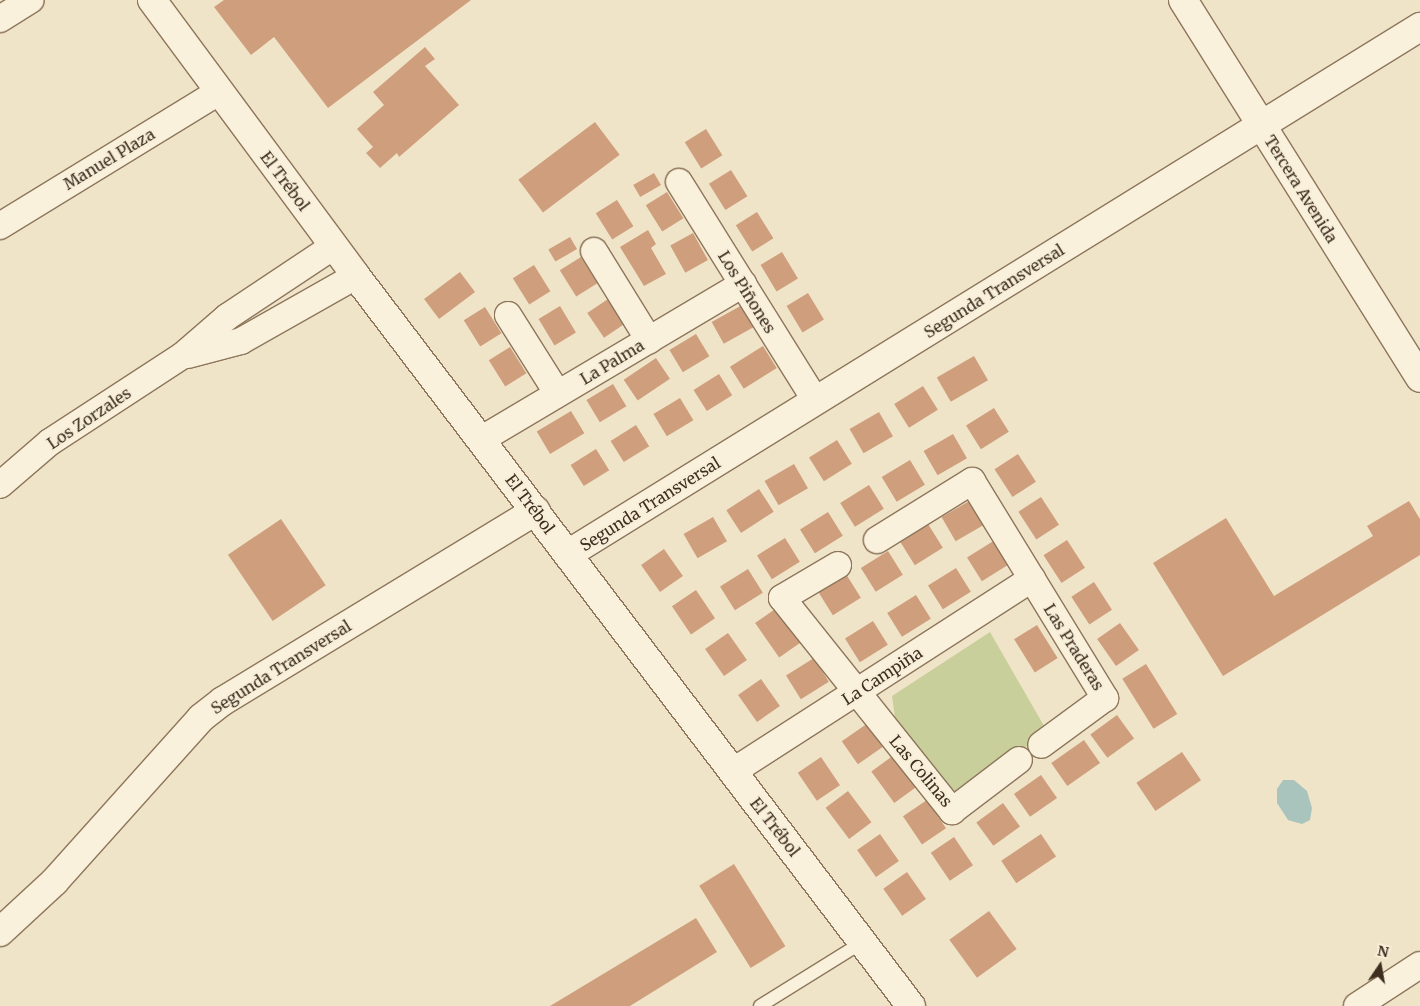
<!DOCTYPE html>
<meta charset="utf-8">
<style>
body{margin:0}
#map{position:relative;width:1420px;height:1006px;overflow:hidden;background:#f0e4c8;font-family:Merriweather,serif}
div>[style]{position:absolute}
.green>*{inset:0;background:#c9cf9b}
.water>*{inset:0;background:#a9c4bc}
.building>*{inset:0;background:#cf9f7d;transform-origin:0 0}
.roads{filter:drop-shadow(1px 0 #8d765c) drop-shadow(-1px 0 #8d765c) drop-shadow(0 1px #8d765c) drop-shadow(0 -1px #8d765c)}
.service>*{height:12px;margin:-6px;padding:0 6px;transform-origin:6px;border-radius:6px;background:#faf1dc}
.minor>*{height:26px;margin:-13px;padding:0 13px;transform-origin:13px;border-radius:13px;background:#faf1dc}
.tertiary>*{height:28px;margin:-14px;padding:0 14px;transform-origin:14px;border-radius:14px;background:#faf1dc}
.secondary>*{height:28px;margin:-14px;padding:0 14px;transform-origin:14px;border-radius:14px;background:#faf1dc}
span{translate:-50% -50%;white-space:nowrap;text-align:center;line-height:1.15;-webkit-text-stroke:4px #f7eed8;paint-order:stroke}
.street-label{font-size:16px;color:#3d2e20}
.north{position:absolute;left:1355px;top:941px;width:50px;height:50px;-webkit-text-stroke:4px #f7eed8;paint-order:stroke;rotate:12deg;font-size:14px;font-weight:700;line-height:20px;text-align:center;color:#3d2e20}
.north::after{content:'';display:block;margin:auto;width:18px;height:22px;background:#3d2e20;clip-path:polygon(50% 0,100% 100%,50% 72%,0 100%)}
</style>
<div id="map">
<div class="green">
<div style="clip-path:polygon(990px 632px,1047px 731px,954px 801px,895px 718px,892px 696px)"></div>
</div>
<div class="water">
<div style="clip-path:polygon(1283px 780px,1294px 780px,1307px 791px,1312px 808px,1310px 820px,1302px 824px,1288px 820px,1277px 803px,1277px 789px)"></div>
</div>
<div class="building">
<div style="clip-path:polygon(224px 0,471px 0,328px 108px,274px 37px,251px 55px,214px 7px)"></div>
<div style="clip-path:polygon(425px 47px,435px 59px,425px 66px,459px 105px,399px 157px,397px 153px,380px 168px,366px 153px,373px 147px,357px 129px,384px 105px,373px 92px)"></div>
<div style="left:595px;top:122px;width:41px;height:96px;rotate:53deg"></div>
<div style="left:706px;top:129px;width:31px;height:25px;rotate:58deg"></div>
<div style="left:731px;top:170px;width:31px;height:26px;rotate:58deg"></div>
<div style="left:654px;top:173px;width:14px;height:24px;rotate:60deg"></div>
<div style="left:667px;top:192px;width:31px;height:25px;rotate:58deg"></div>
<div style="left:617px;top:200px;width:31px;height:25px;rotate:58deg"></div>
<div style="left:757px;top:212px;width:31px;height:25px;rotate:58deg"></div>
<div style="clip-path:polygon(648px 230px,656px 244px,651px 248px,666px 274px,644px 286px,620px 247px)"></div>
<div style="left:693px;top:233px;width:31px;height:26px;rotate:61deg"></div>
<div style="left:570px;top:237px;width:14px;height:25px;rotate:60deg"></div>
<div style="left:782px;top:252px;width:31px;height:25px;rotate:59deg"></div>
<div style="left:581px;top:257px;width:31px;height:25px;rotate:58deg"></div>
<div style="left:534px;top:265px;width:31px;height:25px;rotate:58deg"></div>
<div style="left:460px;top:272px;width:25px;height:45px;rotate:53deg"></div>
<div style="left:808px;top:293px;width:31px;height:25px;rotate:59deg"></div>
<div style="left:608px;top:299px;width:30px;height:25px;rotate:56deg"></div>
<div style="left:744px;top:304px;width:25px;height:37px;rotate:61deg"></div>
<div style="left:560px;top:306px;width:31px;height:25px;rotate:59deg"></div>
<div style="left:485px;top:307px;width:31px;height:25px;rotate:58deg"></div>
<div style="left:696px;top:334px;width:26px;height:31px;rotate:59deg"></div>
<div style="left:763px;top:346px;width:26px;height:39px;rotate:58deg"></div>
<div style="left:510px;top:347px;width:31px;height:25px;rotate:58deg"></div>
<div style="left:974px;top:356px;width:28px;height:43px;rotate:60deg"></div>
<div style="left:656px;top:358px;width:25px;height:39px;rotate:56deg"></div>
<div style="left:719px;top:374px;width:25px;height:30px;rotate:58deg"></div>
<div style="left:613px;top:384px;width:26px;height:31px;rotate:59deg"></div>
<div style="left:923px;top:386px;width:28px;height:34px;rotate:58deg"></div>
<div style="left:680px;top:398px;width:26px;height:31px;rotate:59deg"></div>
<div style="left:994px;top:408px;width:28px;height:33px;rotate:58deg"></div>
<div style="left:571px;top:411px;width:26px;height:40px;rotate:59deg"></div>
<div style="left:879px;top:412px;width:28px;height:34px;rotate:60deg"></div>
<div style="left:636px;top:425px;width:25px;height:30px;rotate:58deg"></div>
<div style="left:953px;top:434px;width:28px;height:34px;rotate:60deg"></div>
<div style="left:837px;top:440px;width:28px;height:33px;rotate:58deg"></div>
<div style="left:596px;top:449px;width:25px;height:30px;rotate:58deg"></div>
<div style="left:1018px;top:454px;width:33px;height:28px;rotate:57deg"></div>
<div style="left:910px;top:460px;width:29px;height:33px;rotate:59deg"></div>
<div style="left:794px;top:464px;width:28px;height:34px;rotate:60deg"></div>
<div style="left:869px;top:485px;width:28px;height:34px;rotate:58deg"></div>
<div style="left:759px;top:489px;width:27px;height:39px;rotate:57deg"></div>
<div style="left:1041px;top:497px;width:33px;height:27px;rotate:57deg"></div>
<div style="left:971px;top:500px;width:28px;height:34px;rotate:60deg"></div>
<div style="clip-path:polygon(1409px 501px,1420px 519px,1420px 555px,1223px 676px,1153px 563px,1226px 518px,1274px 596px,1373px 536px,1367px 526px)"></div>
<div style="left:828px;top:512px;width:28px;height:33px;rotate:58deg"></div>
<div style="left:713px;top:517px;width:28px;height:34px;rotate:60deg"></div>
<div style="left:281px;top:519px;width:80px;height:64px;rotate:56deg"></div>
<div style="left:928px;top:524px;width:28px;height:33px;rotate:58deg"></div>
<div style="left:785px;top:538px;width:28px;height:33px;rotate:58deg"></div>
<div style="left:995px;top:540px;width:28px;height:33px;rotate:58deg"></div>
<div style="left:1067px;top:540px;width:33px;height:28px;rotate:57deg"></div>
<div style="left:664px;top:549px;width:33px;height:28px;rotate:55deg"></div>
<div style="left:888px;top:551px;width:28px;height:32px;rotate:58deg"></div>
<div style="left:956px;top:568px;width:28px;height:33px;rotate:58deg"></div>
<div style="left:748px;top:569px;width:28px;height:33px;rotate:58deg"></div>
<div style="left:846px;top:574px;width:28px;height:33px;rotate:58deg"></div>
<div style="left:1094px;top:582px;width:33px;height:27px;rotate:57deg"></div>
<div style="left:696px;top:590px;width:34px;height:29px;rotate:56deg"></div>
<div style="left:916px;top:595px;width:28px;height:34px;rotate:58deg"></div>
<div style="left:778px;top:607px;width:42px;height:28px;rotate:55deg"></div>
<div style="left:873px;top:621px;width:28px;height:33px;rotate:58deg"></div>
<div style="left:1120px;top:623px;width:33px;height:28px;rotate:55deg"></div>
<div style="left:1037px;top:625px;width:39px;height:27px;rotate:58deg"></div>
<div style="left:728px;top:633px;width:33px;height:28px;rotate:55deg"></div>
<div style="left:814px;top:658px;width:28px;height:33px;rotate:58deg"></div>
<div style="left:1146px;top:664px;width:59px;height:28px;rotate:58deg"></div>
<div style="left:761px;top:679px;width:33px;height:28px;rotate:55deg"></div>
<div style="left:1117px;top:715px;width:29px;height:33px;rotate:54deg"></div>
<div style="left:868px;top:723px;width:28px;height:32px;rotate:55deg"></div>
<div style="left:1084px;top:740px;width:28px;height:40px;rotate:55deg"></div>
<div style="left:1182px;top:752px;width:34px;height:55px;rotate:56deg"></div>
<div style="left:894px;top:755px;width:39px;height:28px;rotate:54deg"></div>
<div style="left:821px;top:757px;width:34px;height:28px;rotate:56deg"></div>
<div style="left:1041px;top:775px;width:28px;height:33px;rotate:55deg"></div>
<div style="left:848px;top:791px;width:39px;height:28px;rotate:53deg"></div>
<div style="left:927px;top:800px;width:34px;height:29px;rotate:56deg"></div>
<div style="left:1003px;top:803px;width:29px;height:33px;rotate:54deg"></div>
<div style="left:880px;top:834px;width:33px;height:28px;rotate:55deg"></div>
<div style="left:1041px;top:834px;width:27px;height:48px;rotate:56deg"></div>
<div style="left:954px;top:837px;width:34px;height:28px;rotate:56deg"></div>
<div style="left:734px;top:864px;width:97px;height:41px;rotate:58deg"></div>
<div style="left:907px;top:872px;width:33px;height:29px;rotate:55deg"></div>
<div style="left:989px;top:911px;width:47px;height:49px;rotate:54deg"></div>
<div style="clip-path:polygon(696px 918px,717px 952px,630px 1006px,550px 1006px)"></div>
</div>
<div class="roads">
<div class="service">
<div style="left:760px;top:1006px;width:121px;rotate:-31.9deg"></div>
</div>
<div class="minor">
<div style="left:0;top:19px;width:36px;rotate:-32deg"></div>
<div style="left:679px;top:182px;width:258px;rotate:58deg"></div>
<div style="left:0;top:226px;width:257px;rotate:-31.5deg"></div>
<div style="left:594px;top:251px;width:105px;rotate:58.3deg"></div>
<div style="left:508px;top:315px;width:93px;rotate:57.7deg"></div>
<div style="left:188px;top:355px;width:55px;rotate:-14.8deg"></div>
<div style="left:241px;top:341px;width:132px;rotate:-29.5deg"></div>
<div style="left:482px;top:439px;width:304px;rotate:-30.7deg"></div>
<div style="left:0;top:485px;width:66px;rotate:-40.7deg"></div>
<div style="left:50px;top:442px;width:158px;rotate:-33.1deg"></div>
<div style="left:182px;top:356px;width:60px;rotate:-40.9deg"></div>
<div style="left:227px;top:317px;width:128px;rotate:-33.6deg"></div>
<div style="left:877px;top:540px;width:112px;rotate:-31.8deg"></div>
<div style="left:972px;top:481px;width:255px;rotate:58.5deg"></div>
<div style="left:1105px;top:698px;width:79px;rotate:143.7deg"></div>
<div style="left:838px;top:565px;width:65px;rotate:149.5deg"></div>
<div style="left:782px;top:598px;width:273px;rotate:51.4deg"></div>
<div style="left:952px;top:811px;width:84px;rotate:-37.3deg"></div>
<div style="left:732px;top:772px;width:357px;rotate:-32.8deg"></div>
<div style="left:1357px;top:1006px;width:75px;rotate:-33.1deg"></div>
</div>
<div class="tertiary">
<div style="left:1183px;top:0;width:446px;rotate:57.9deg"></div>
<div style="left:568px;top:554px;width:1002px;rotate:-31.74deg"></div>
<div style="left:0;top:932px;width:74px;rotate:-42.8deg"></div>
<div style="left:54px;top:882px;width:220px;rotate:-48.1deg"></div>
<div style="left:201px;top:718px;width:28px;rotate:-38deg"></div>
<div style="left:223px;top:701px;width:366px;rotate:-31.3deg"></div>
</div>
<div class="secondary">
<div style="left:152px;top:0;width:343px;rotate:53.5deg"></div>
<div style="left:356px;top:276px;width:917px;rotate:52.76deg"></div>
</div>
</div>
<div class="street-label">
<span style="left:109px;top:159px;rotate:-31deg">Manuel Plaza</span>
<span style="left:285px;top:181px;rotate:53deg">El Trébol</span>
<span style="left:1301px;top:189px;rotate:58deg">Tercera Avenida</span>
<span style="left:994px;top:291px;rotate:-32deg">Segunda Transversal</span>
<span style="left:747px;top:292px;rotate:58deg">Los Piñones</span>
<span style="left:612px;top:362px;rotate:-31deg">La Palma</span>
<span style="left:89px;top:418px;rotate:-34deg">Los Zorzales</span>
<span style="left:530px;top:504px;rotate:53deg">El Trébol</span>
<span style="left:650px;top:504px;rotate:-32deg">Segunda Transversal</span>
<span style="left:1074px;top:647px;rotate:58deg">Las Praderas</span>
<span style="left:281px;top:667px;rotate:-32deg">Segunda Transversal</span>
<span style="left:882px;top:676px;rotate:-33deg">La Campiña</span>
<span style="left:921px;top:771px;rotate:50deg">Las Colinas</span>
<span style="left:775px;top:827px;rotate:52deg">El Trébol</span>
</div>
<div class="north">N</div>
</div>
